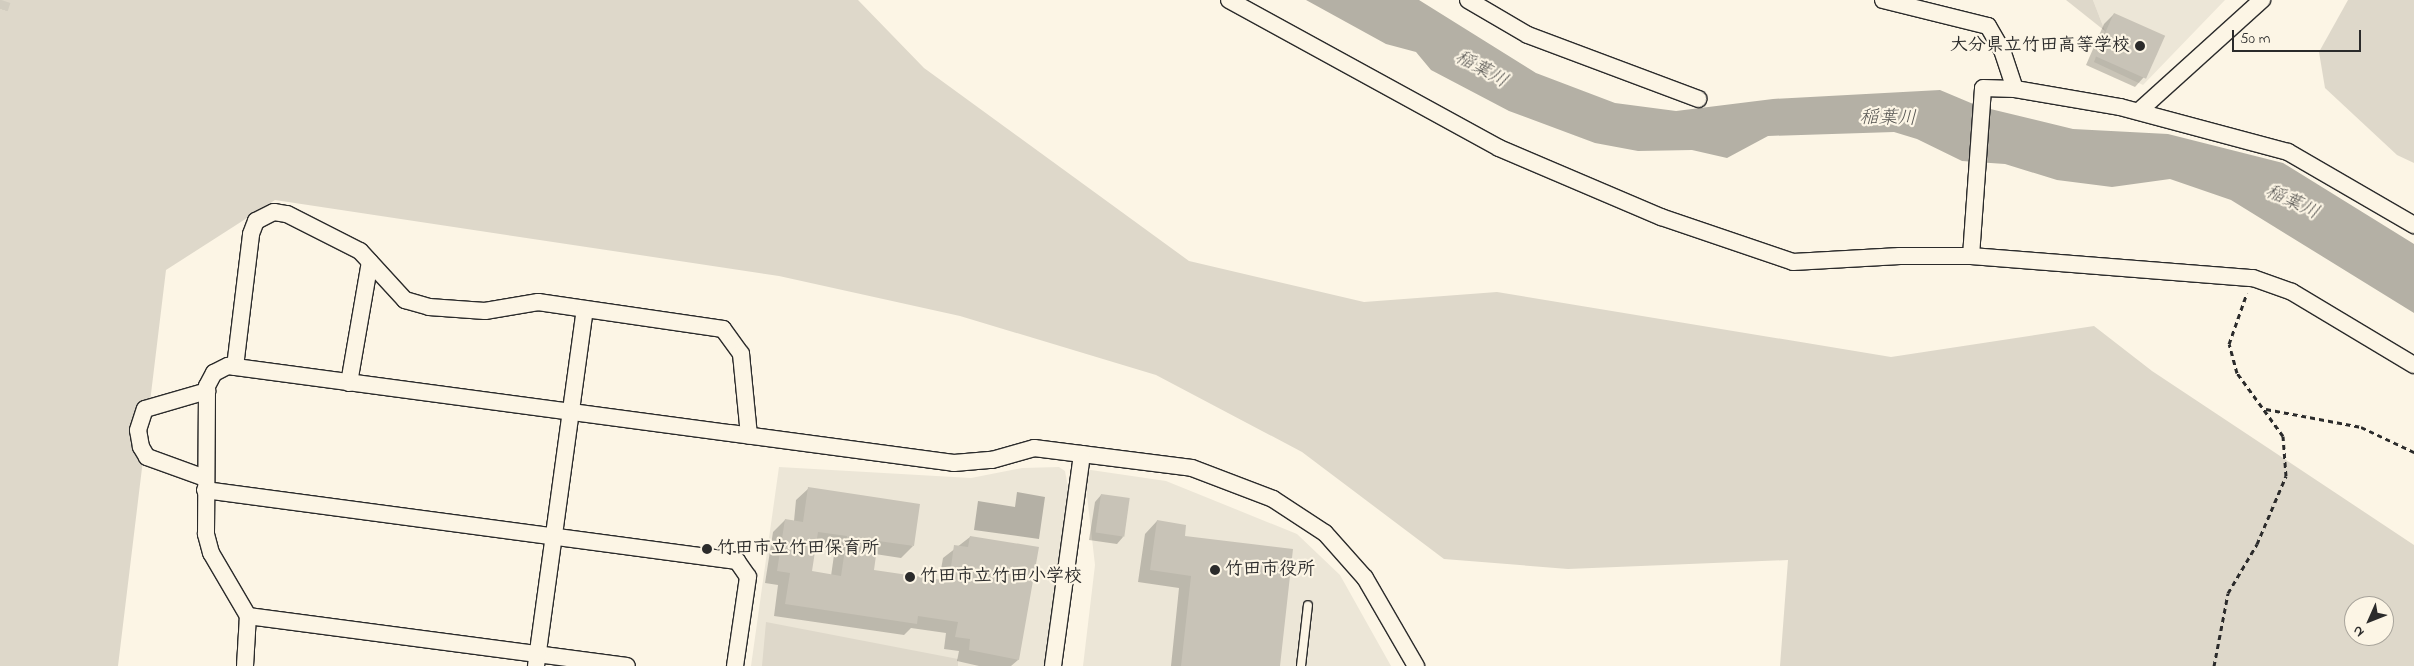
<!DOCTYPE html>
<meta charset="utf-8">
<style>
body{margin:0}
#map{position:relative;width:2414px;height:666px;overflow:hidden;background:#fcf5e5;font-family:"Indie Flower","Klee One",sans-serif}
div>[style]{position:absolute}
.built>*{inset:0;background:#ece6d7}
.green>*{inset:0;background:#ded8ca}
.water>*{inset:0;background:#b4b0a5}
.shadow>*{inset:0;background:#0003}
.building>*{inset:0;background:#c8c3b7;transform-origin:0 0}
.street-tunnel>*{height:16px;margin-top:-8px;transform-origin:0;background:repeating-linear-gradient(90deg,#d2cdc0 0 16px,transparent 0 24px)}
.path>*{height:3px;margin-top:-1.5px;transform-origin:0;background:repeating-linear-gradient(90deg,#2b2b2b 0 5px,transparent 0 9px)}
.roads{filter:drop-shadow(1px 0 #2b2b2b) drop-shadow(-1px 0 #2b2b2b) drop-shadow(0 1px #2b2b2b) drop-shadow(0 -1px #2b2b2b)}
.lane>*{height:8px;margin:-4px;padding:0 4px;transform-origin:4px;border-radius:4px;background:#fcf5e5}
.street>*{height:16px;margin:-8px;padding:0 8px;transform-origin:8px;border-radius:8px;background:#fcf5e5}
.dots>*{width:14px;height:14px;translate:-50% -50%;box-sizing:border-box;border:2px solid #fcf5e5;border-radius:50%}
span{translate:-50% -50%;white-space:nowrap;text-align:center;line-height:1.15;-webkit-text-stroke:4.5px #fcf5e5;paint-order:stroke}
.poi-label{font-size:18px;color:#2b2b2b;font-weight:700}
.right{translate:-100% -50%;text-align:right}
.left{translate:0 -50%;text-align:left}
.water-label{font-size:19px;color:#545350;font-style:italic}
.north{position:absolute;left:2344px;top:596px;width:50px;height:50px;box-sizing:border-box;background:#fcf5e5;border:1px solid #a8a49b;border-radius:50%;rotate:226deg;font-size:14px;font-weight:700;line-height:20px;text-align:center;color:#2b2b2b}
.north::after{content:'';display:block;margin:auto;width:18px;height:22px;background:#2b2b2b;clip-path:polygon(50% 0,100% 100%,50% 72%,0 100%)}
.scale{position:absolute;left:2232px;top:30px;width:129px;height:22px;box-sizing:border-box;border:2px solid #2b2b2b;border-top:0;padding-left:6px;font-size:15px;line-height:18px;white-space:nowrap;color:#2b2b2b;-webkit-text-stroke:4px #fcf5e5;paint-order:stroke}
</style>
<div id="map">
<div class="built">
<div style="clip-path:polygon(2093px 0,2225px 0,2143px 85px,2094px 62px,2105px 31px)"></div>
<div style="clip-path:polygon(779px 467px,971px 478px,1022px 468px,1059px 467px,1065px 471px,1068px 488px,1045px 666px,751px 666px)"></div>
<div style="clip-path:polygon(1084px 469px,1166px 481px,1297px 534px,1340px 575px,1391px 666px,1083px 666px,1095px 565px)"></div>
</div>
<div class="green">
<div style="clip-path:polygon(evenodd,0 0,858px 0,924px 68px,1189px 261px,1364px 302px,1497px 292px,1891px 357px,2094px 326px,2152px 371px,2414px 545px,2414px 666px,1780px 666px,1788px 560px,1568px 569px,1444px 559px,1302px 452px,1156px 375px,960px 316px,779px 276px,275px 200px,166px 270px,118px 666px,0 666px,0 0,2354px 606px,2384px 606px,2384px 636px,2354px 636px,2354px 606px)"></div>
<div style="clip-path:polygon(2066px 0,2093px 0,2105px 31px)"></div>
<div style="clip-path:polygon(2348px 0,2414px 0,2414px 163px,2397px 155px,2325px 88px,2319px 52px)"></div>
<div style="clip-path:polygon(766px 622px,958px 659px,958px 666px,762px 666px)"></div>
</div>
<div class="water">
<div style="clip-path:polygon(1306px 0,1419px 0,1536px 73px,1615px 103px,1676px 111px,1773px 99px,1940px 90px,1978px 106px,2073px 129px,2168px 134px,2283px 163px,2414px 244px,2414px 313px,2231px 200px,2170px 179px,2112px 187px,2057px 180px,2005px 164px,1962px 161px,1917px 139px,1894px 132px,1768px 136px,1727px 158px,1692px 150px,1638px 151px,1595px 143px,1509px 111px,1431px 70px,1416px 52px,1386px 44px)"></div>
<div style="clip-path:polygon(1017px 492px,1045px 497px,1039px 539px,974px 530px,978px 501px,1015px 507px)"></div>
</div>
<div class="shadow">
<div style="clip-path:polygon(2114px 14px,2144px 77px,2135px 87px,2086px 65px,2104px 24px)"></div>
<div style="clip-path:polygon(evenodd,809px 488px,913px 546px,901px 558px,875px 554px,872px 571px,939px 581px,943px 558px,970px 537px,1018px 660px,1011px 666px,979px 666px,957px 661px,959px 651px,944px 649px,946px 633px,911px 628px,904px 635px,774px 616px,778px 585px,765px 583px,773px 532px,785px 520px,794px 521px,796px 500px,809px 488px,815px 545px,835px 548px,831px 576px,811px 572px,815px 545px)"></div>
<div style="clip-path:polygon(1101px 495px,1123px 537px,1117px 544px,1089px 540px,1095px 502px)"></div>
<div style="clip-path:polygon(1157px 521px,1183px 537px,1279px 666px,1171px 666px,1179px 588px,1138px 582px,1145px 534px)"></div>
</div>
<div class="building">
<div style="left:2114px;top:13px;width:56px;height:47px;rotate:24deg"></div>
<div style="clip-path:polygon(evenodd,808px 487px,920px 504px,914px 546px,878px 541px,874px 570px,949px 581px,954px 545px,968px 547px,970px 536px,1039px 547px,1019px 660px,969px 650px,970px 639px,955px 637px,958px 622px,918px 616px,917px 624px,785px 604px,790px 573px,777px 571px,785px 519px,803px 522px,808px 487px,818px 532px,847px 536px,841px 576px,812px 571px,818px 532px)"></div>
<div style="left:1101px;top:494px;width:29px;height:39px;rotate:8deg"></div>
<div style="clip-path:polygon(1157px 520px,1186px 525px,1185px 536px,1293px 549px,1280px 666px,1181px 666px,1191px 576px,1150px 570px)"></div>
</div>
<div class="street-tunnel">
<div style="left:0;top:9px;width:9px;rotate:-72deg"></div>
</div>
<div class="path">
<div style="left:2266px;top:409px;width:97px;rotate:10.7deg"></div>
<div style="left:2361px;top:427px;width:59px;rotate:25.3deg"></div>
<div style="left:2214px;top:666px;width:74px;rotate:-79.1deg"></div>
<div style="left:2228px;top:593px;width:57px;rotate:-59.4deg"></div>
<div style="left:2257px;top:544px;width:74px;rotate:-66.9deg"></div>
<div style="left:2286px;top:476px;width:40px;rotate:-94.3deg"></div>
<div style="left:2283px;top:436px;width:78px;rotate:-126.1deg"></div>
<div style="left:2237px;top:373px;width:30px;rotate:-105deg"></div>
<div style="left:2229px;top:344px;width:54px;rotate:-70.6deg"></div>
</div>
<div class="roads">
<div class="lane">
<div style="left:1301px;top:666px;width:61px;rotate:-83.5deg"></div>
</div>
<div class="street">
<div style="left:1229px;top:0;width:308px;rotate:28.7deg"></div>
<div style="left:1499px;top:148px;width:176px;rotate:23.1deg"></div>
<div style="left:1661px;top:217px;width:139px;rotate:18.8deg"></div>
<div style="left:1793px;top:262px;width:107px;rotate:-3.2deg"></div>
<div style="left:1900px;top:256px;width:71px"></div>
<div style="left:1971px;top:256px;width:283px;rotate:4.5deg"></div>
<div style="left:2253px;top:278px;width:41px;rotate:19.7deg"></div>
<div style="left:2292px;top:292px;width:142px;rotate:30.9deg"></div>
<div style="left:1468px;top:0;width:69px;rotate:30.3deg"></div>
<div style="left:1528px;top:35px;width:182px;rotate:20.6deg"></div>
<div style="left:1883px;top:0;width:108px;rotate:13.9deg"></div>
<div style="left:1988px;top:26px;width:28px;rotate:60deg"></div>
<div style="left:2002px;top:50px;width:41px;rotate:71.6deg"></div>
<div style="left:2139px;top:111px;width:166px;rotate:-42.1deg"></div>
<div style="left:1971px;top:256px;width:168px;rotate:-85.9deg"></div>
<div style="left:1983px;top:88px;width:32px;rotate:2deg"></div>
<div style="left:2015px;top:89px;width:107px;rotate:9.7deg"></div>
<div style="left:2120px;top:107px;width:174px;rotate:15deg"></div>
<div style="left:2288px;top:152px;width:146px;rotate:30.1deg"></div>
<div style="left:235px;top:367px;width:134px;rotate:-83.1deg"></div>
<div style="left:251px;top:234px;width:14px;rotate:-69deg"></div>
<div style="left:256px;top:221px;width:20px;rotate:-27deg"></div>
<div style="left:274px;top:212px;width:13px;rotate:9deg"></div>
<div style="left:287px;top:214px;width:82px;rotate:26.9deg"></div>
<div style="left:360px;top:251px;width:67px;rotate:47.4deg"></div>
<div style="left:405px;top:300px;width:25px;rotate:16deg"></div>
<div style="left:429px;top:307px;width:56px;rotate:4.1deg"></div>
<div style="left:485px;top:311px;width:54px;rotate:-9.6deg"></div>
<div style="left:538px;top:302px;width:187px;rotate:8.3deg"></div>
<div style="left:723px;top:329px;width:31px;rotate:54deg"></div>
<div style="left:741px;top:354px;width:82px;rotate:84.4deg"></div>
<div style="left:349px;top:383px;width:123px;rotate:-80.2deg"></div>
<div style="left:205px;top:478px;width:62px;rotate:-160.1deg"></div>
<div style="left:147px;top:457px;width:12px;rotate:-121deg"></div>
<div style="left:141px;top:447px;width:17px;rotate:-100deg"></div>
<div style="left:138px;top:430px;width:22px;rotate:-72deg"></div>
<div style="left:145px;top:409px;width:65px;rotate:-16.2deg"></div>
<div style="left:205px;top:490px;width:537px;rotate:7.6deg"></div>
<div style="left:737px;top:561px;width:19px;rotate:55deg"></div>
<div style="left:748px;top:577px;width:90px;rotate:98.3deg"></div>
<div style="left:248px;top:616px;width:382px;rotate:7.5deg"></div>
<div style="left:245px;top:666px;width:50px;rotate:-86.6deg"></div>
<div style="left:248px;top:616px;width:73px;rotate:-120.4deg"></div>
<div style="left:211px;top:553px;width:20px;rotate:-105deg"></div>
<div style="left:206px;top:534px;width:148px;rotate:-89.6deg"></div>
<div style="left:207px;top:386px;width:15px;rotate:-62deg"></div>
<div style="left:214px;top:373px;width:16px;rotate:-27deg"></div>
<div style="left:228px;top:366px;width:732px;rotate:7.61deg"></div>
<div style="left:954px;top:463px;width:38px;rotate:-5deg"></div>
<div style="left:992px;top:460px;width:44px;rotate:-15.9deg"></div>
<div style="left:1034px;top:448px;width:159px;rotate:7.2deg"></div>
<div style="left:1192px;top:468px;width:87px;rotate:20.9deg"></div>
<div style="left:1273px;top:499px;width:62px;rotate:33.2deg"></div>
<div style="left:1325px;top:533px;width:60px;rotate:48.4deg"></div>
<div style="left:1365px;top:578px;width:102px;rotate:59.9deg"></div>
<div style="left:536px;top:666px;width:360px;rotate:-82.2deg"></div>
<div style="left:1053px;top:666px;width:214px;rotate:-82.2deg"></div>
</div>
</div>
<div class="dots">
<div style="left:2140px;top:46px;background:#2b2b2b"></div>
<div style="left:707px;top:549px;background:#2b2b2b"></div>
<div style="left:1215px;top:570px;background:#2b2b2b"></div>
<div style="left:910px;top:577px;background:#2b2b2b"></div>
</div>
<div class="poi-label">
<span class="right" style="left:2130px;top:46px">大分県立竹田高等学校</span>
<span class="left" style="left:717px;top:549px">竹田市立竹田保育所</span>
<span class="left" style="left:1225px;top:570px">竹田市役所</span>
<span class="left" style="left:920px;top:577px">竹田市立竹田小学校</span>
</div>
<div class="water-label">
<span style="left:1481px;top:70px;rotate:29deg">稲葉川</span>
<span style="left:1888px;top:119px;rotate:1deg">稲葉川</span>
<span style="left:2292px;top:203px;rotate:25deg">稲葉川</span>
</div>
<div class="north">N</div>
<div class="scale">50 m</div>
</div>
